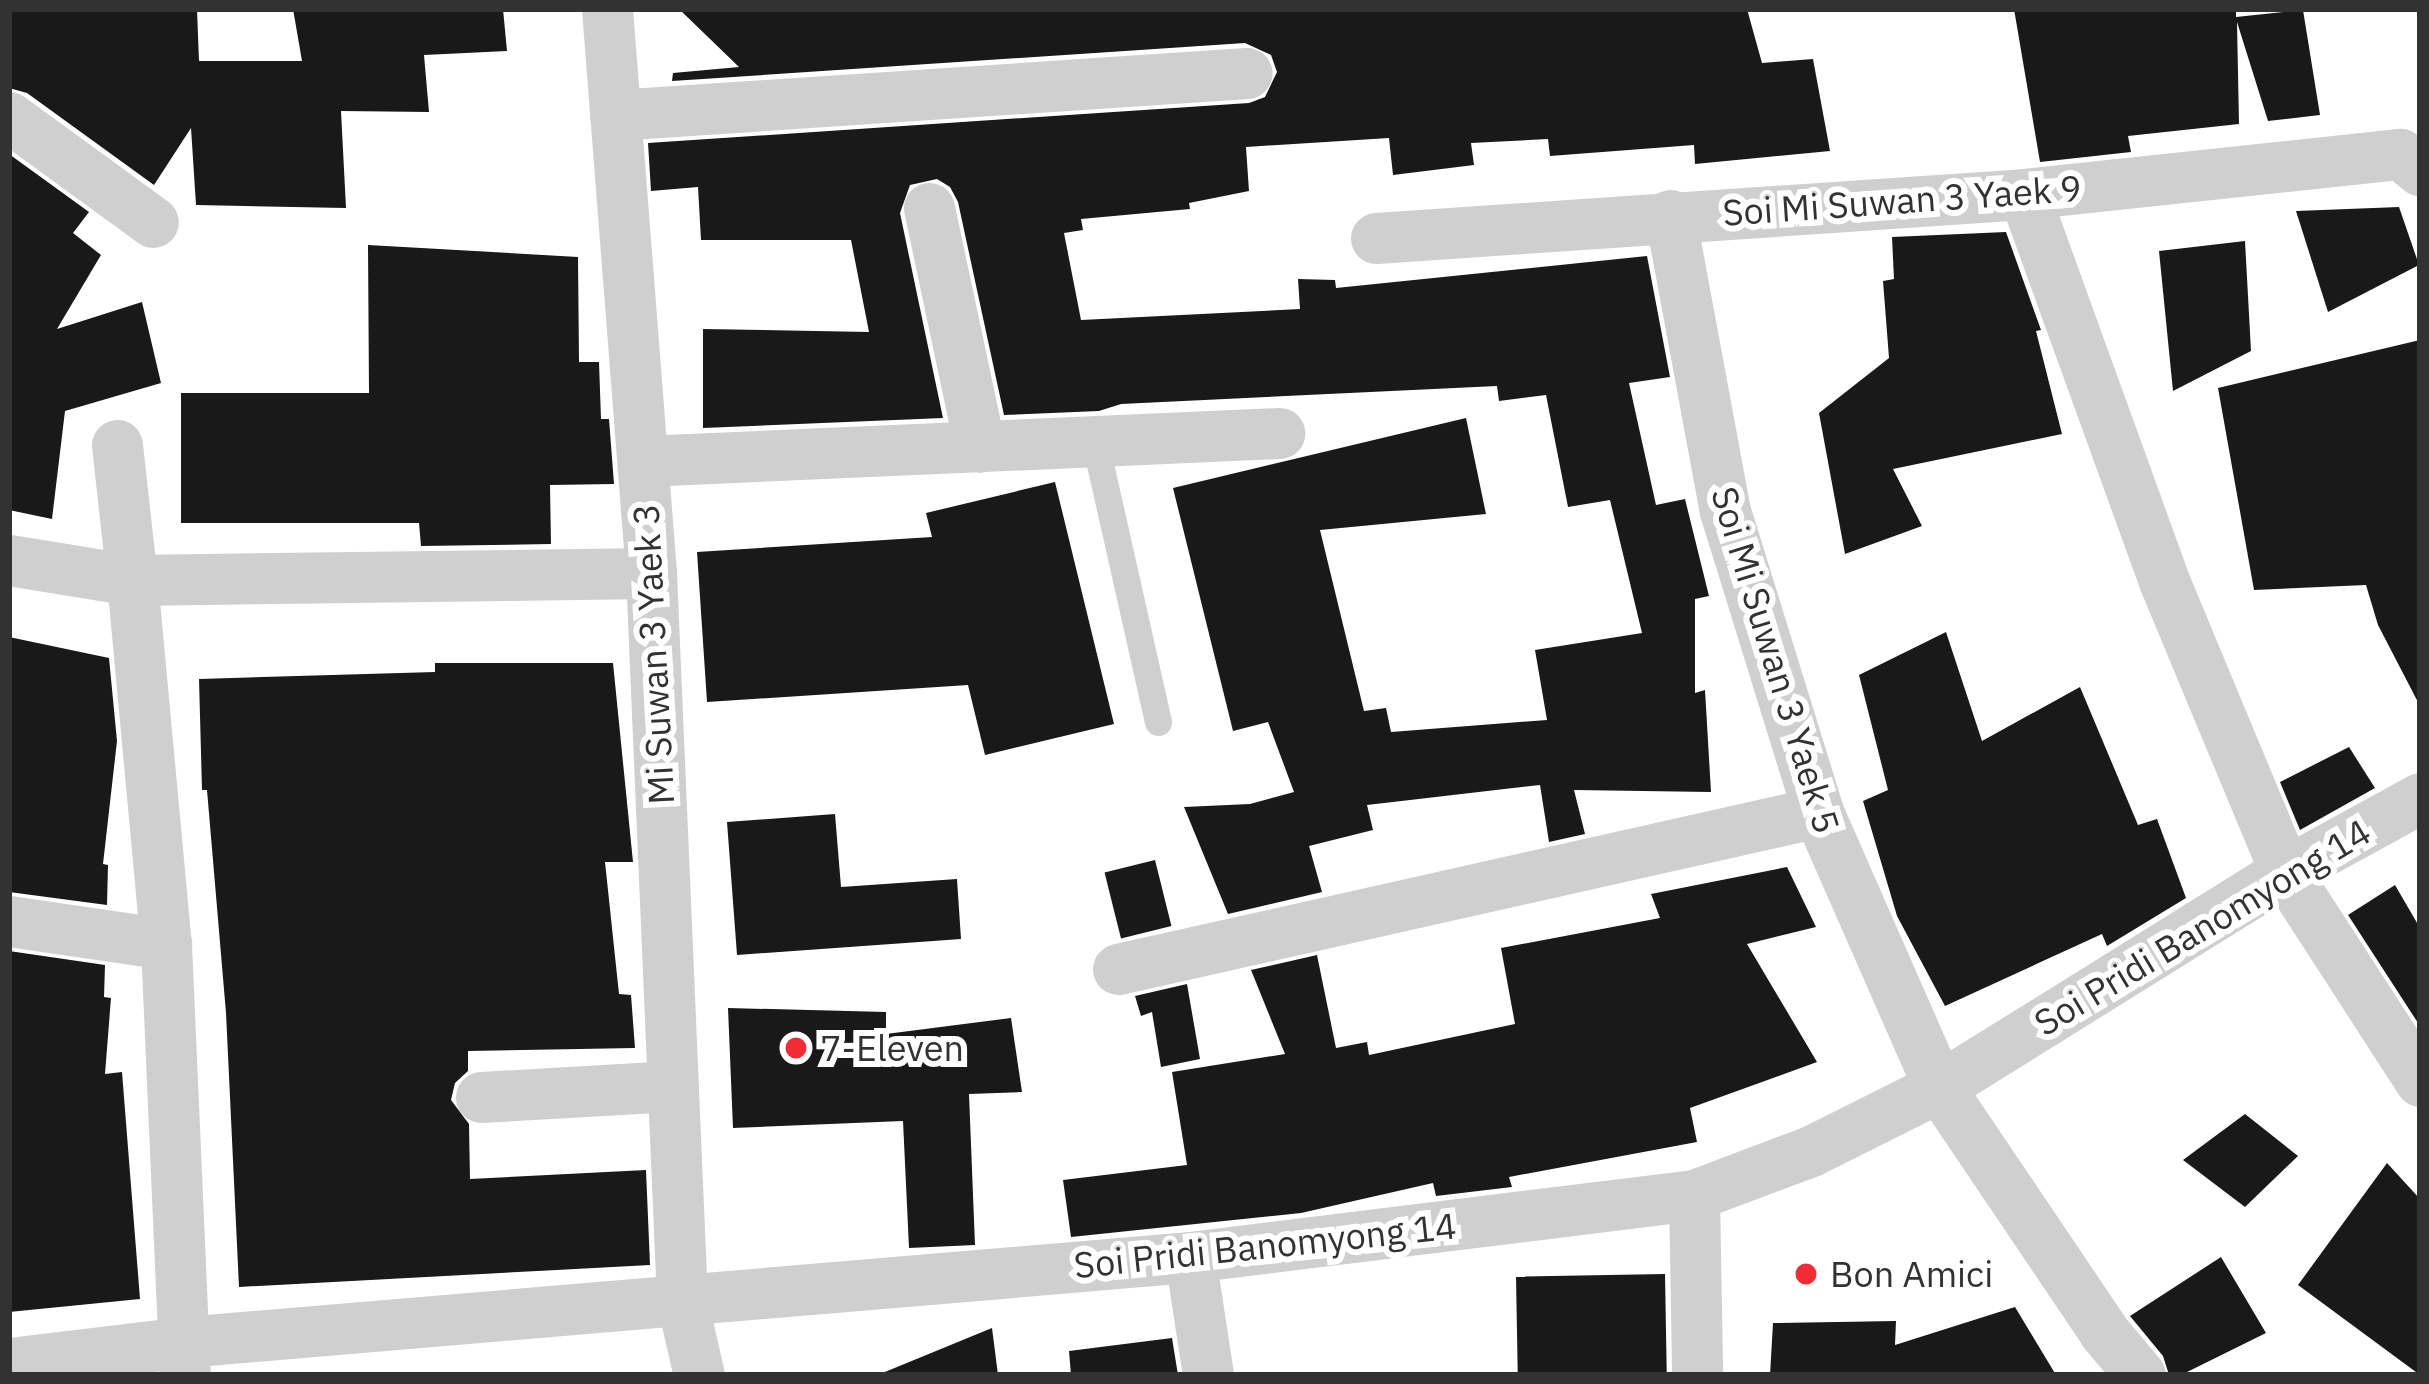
<!DOCTYPE html>
<style>
body{margin:0}
#map{position:relative;width:2429px;height:1384px;overflow:hidden;background:#fff;font-family:"IBM Plex Sans",sans-serif}
div>[style]{position:absolute}
.building>*{inset:0;background:#191919;transform-origin:0 0}
.lane>*{height:27px;margin:-13.5px;padding:0 13.5px;transform-origin:13.5px;border-radius:13.5px;background:#cfcfcf}
.street>*{height:51px;margin:-25.5px;padding:0 25.5px;transform-origin:25.5px;border-radius:25.5px;background:#cfcfcf}
.dots>*{width:33px;height:33px;translate:-50% -50%;box-sizing:border-box;border:6px solid #fff;border-radius:50%}
span{translate:-50% -50%;white-space:nowrap;text-align:center;line-height:1.15;-webkit-text-stroke:12px #fff;paint-order:stroke}
.street-label{font-size:36px;color:#323232}
.poi-label{font-size:36px;color:#323232}
.left{translate:0 -50%;text-align:left}
.frame{position:absolute;inset:0;border:12px solid #323232;pointer-events:none}
</style>
<div id="map">
<div class="building">
<div style="clip-path:polygon(9px 9px,197px 9px,199px 61px,302px 61px,293px 9px,503px 9px,507px 51px,424px 55px,429px 112px,341px 111px,346px 208px,196px 205px,191px 128px,154px 185px,27px 93px,9px 88px)"></div>
<div style="clip-path:polygon(679px 9px,1747px 9px,1762px 63px,1813px 59px,1830px 151px,1695px 164px,1694px 145px,1550px 156px,1548px 139px,1471px 143px,1474px 165px,1393px 175px,1389px 138px,1246px 147px,1249px 191px,1189px 203px,1190px 209px,1081px 219px,1083px 230px,1064px 233px,1081px 320px,1300px 309px,1298px 279px,1335px 280px,1336px 288px,1647px 256px,1670px 377px,1629px 383px,1656px 505px,1685px 499px,1709px 596px,1695px 599px,1695px 693px,1705px 690px,1711px 792px,1574px 790px,1585px 834px,1549px 842px,1540px 785px,1367px 805px,1373px 830px,1309px 846px,1322px 892px,1228px 914px,1184px 807px,1250px 804px,1294px 792px,1268px 722px,1233px 731px,1173px 488px,1466px 418px,1486px 514px,1320px 530px,1364px 711px,1386px 708px,1391px 732px,1547px 720px,1535px 650px,1642px 633px,1610px 500px,1568px 507px,1546px 395px,1499px 401px,1497px 386px,1121px 404px,1099px 411px,1004px 415px,958px 202px,950px 187px,937px 179px,910px 185px,900px 213px,943px 418px,703px 428px,703px 329px,869px 332px,851px 240px,701px 240px,698px 187px,651px 191px,648px 143px,1249px 103px,1265px 97px,1277px 72px,1271px 55px,1245px 43px,672px 81px,673px 73px,739px 67px)"></div>
<div style="clip-path:polygon(2014px 9px,2236px 9px,2236px 17px,2303px 10px,2320px 115px,2268px 121px,2237px 22px,2239px 124px,2128px 136px,2131px 152px,2040px 162px)"></div>
<div style="clip-path:polygon(9px 154px,89px 212px,73px 233px,101px 255px,57px 329px,142px 302px,161px 383px,65px 411px,52px 519px,9px 510px)"></div>
<div style="clip-path:polygon(2399px 207px,2419px 265px,2328px 312px,2296px 211px)"></div>
<div style="clip-path:polygon(2006px 232px,2041px 330px,2036px 331px,2062px 434px,1893px 469px,1922px 526px,1845px 554px,1819px 413px,1889px 358px,1883px 281px,1894px 279px,1892px 237px)"></div>
<div style="clip-path:polygon(2245px 241px,2251px 351px,2173px 391px,2159px 251px)"></div>
<div style="clip-path:polygon(368px 245px,578px 257px,579px 362px,599px 362px,601px 419px,609px 419px,614px 484px,550px 485px,551px 544px,421px 546px,419px 523px,181px 523px,181px 393px,369px 393px)"></div>
<div style="clip-path:polygon(2420px 340px,2420px 706px,2378px 625px,2366px 585px,2254px 590px,2218px 388px)"></div>
<div style="clip-path:polygon(1055px 482px,1114px 724px,985px 755px,968px 685px,707px 702px,697px 552px,932px 537px,926px 513px)"></div>
<div style="clip-path:polygon(1946px 632px,1982px 741px,2080px 687px,2138px 825px,2157px 819px,2186px 898px,2107px 946px,2102px 934px,1945px 1006px,1897px 916px,1863px 801px,1888px 790px,1859px 675px)"></div>
<div style="clip-path:polygon(9px 637px,109px 658px,117px 741px,103px 864px,108px 865px,107px 905px,9px 892px)"></div>
<div style="clip-path:polygon(435px 663px,613px 663px,633px 862px,605px 862px,619px 994px,631px 995px,635px 1048px,468px 1051px,468px 1071px,455px 1083px,451px 1100px,469px 1124px,470px 1179px,646px 1170px,650px 1265px,239px 1287px,226px 1013px,207px 790px,202px 790px,199px 679px,435px 672px)"></div>
<div style="clip-path:polygon(2349px 747px,2375px 788px,2300px 830px,2280px 782px)"></div>
<div style="clip-path:polygon(835px 814px,841px 887px,957px 879px,961px 939px,737px 955px,727px 822px)"></div>
<div style="left:1155px;top:860px;width:68px;height:52px;rotate:76deg"></div>
<div style="clip-path:polygon(1787px 867px,1816px 927px,1747px 944px,1817px 1062px,1690px 1108px,1697px 1142px,1509px 1177px,1512px 1187px,1436px 1196px,1433px 1183px,1301px 1213px,1071px 1237px,1063px 1180px,1187px 1165px,1172px 1072px,1285px 1054px,1251px 970px,1317px 955px,1336px 1048px,1367px 1042px,1369px 1055px,1515px 1024px,1501px 948px,1660px 918px,1651px 894px)"></div>
<div style="clip-path:polygon(2395px 885px,2420px 928px,2420px 1026px,2348px 915px)"></div>
<div style="clip-path:polygon(9px 951px,105px 965px,104px 997px,111px 998px,105px 1074px,122px 1072px,140px 1299px,9px 1312px)"></div>
<div style="clip-path:polygon(1187px 984px,1200px 1059px,1161px 1067px,1152px 1012px,1141px 1016px,1135px 996px)"></div>
<div style="clip-path:polygon(728px 1008px,886px 1012px,886px 1034px,1011px 1018px,1022px 1092px,969px 1094px,975px 1245px,909px 1248px,903px 1121px,733px 1128px)"></div>
<div style="clip-path:polygon(2245px 1114px,2298px 1156px,2245px 1207px,2183px 1160px)"></div>
<div style="clip-path:polygon(2387px 1163px,2420px 1199px,2420px 1375px,2298px 1285px)"></div>
<div style="clip-path:polygon(2221px 1257px,2266px 1333px,2181px 1375px,2169px 1375px,2163px 1356px,2130px 1316px)"></div>
<div style="left:1665px;top:1274px;width:101px;height:149px;rotate:89deg"></div>
<div style="clip-path:polygon(2015px 1307px,2056px 1375px,1770px 1375px,1773px 1323px,1896px 1321px,1895px 1345px)"></div>
<div style="clip-path:polygon(992px 1328px,998px 1375px,880px 1375px,880px 1374px)"></div>
<div style="clip-path:polygon(1172px 1338px,1178px 1375px,1071px 1375px,1069px 1351px)"></div>
</div>
<div class="lane">
<div style="left:1095px;top:442px;width:287px;rotate:77.3deg"></div>
</div>
<div class="street">
<div style="left:607px;top:9px;width:566px;rotate:85.54deg"></div>
<div style="left:651px;top:573px;width:729px;rotate:87.56deg"></div>
<div style="left:682px;top:1301px;width:76px;rotate:77.1deg"></div>
<div style="left:615px;top:115px;width:633px;rotate:-3.8deg"></div>
<div style="left:9px;top:117px;width:178px;rotate:36.1deg"></div>
<div style="left:2024px;top:194px;width:412px;rotate:70.1deg"></div>
<div style="left:2164px;top:581px;width:315px;rotate:67.4deg"></div>
<div style="left:2285px;top:872px;width:249px;rotate:57.1deg"></div>
<div style="left:929px;top:208px;width:244px;rotate:78deg"></div>
<div style="left:1670px;top:215px;width:301px;rotate:79.5deg"></div>
<div style="left:1725px;top:511px;width:315px;rotate:72.8deg"></div>
<div style="left:1818px;top:812px;width:300px;rotate:66.3deg"></div>
<div style="left:1939px;top:1087px;width:295px;rotate:56deg"></div>
<div style="left:2104px;top:1332px;width:56px;rotate:50.1deg"></div>
<div style="left:1376px;top:238px;width:649px;rotate:-3.88deg"></div>
<div style="left:2024px;top:194px;width:378px;rotate:-6.1deg"></div>
<div style="left:2400px;top:154px;width:26px;rotate:39deg"></div>
<div style="left:117px;top:445px;width:136px;rotate:83.7deg"></div>
<div style="left:132px;top:580px;width:519px;rotate:-0.77deg"></div>
<div style="left:643px;top:461px;width:637px;rotate:-2.52deg"></div>
<div style="left:9px;top:560px;width:125px;rotate:9.2deg"></div>
<div style="left:132px;top:580px;width:366px;rotate:84.7deg"></div>
<div style="left:166px;top:944px;width:430px;rotate:87.5deg"></div>
<div style="left:9px;top:921px;width:159px;rotate:8.3deg"></div>
<div style="left:1118px;top:969px;width:717px;rotate:-12.64deg"></div>
<div style="left:481px;top:1097px;width:192px;rotate:-3.3deg"></div>
<div style="left:1694px;top:1195px;width:180px;rotate:89deg"></div>
<div style="left:1190px;top:1257px;width:119px;rotate:81.3deg"></div>
<div style="left:9px;top:1363px;width:176px;rotate:-6.8deg"></div>
<div style="left:184px;top:1342px;width:1010px;rotate:-4.83deg"></div>
<div style="left:1190px;top:1257px;width:508px;rotate:-7.01deg"></div>
<div style="left:1694px;top:1195px;width:125px;rotate:-20.6deg"></div>
<div style="left:1811px;top:1151px;width:143px;rotate:-26.6deg"></div>
<div style="left:1939px;top:1087px;width:407px;rotate:-31.9deg"></div>
<div style="left:2285px;top:872px;width:154px;rotate:-28.7deg"></div>
</div>
<div class="dots">
<div style="left:796px;top:1048px;background:#f22b34"></div>
<div style="left:1806px;top:1274px;background:#f22b34"></div>
</div>
<div class="street-label">
<span style="left:1902px;top:200px;rotate:-4deg">Soi Mi Suwan 3 Yaek 9</span>
<span style="left:653px;top:654px;rotate:-93deg">Mi Suwan 3 Yaek 3</span>
<span style="left:1776px;top:660px;rotate:73deg">Soi Mi Suwan 3 Yaek 5</span>
<span style="left:2202px;top:927px;rotate:-31deg">Soi Pridi Banomyong 14</span>
<span style="left:1265px;top:1245px;rotate:-6deg">Soi Pridi Banomyong 14</span>
</div>
<div class="poi-label">
<span class="left" style="left:820px;top:1048px">7-Eleven</span>
<span class="left" style="left:1830px;top:1274px">Bon Amici</span>
</div>
<div class="frame"></div>
</div>
